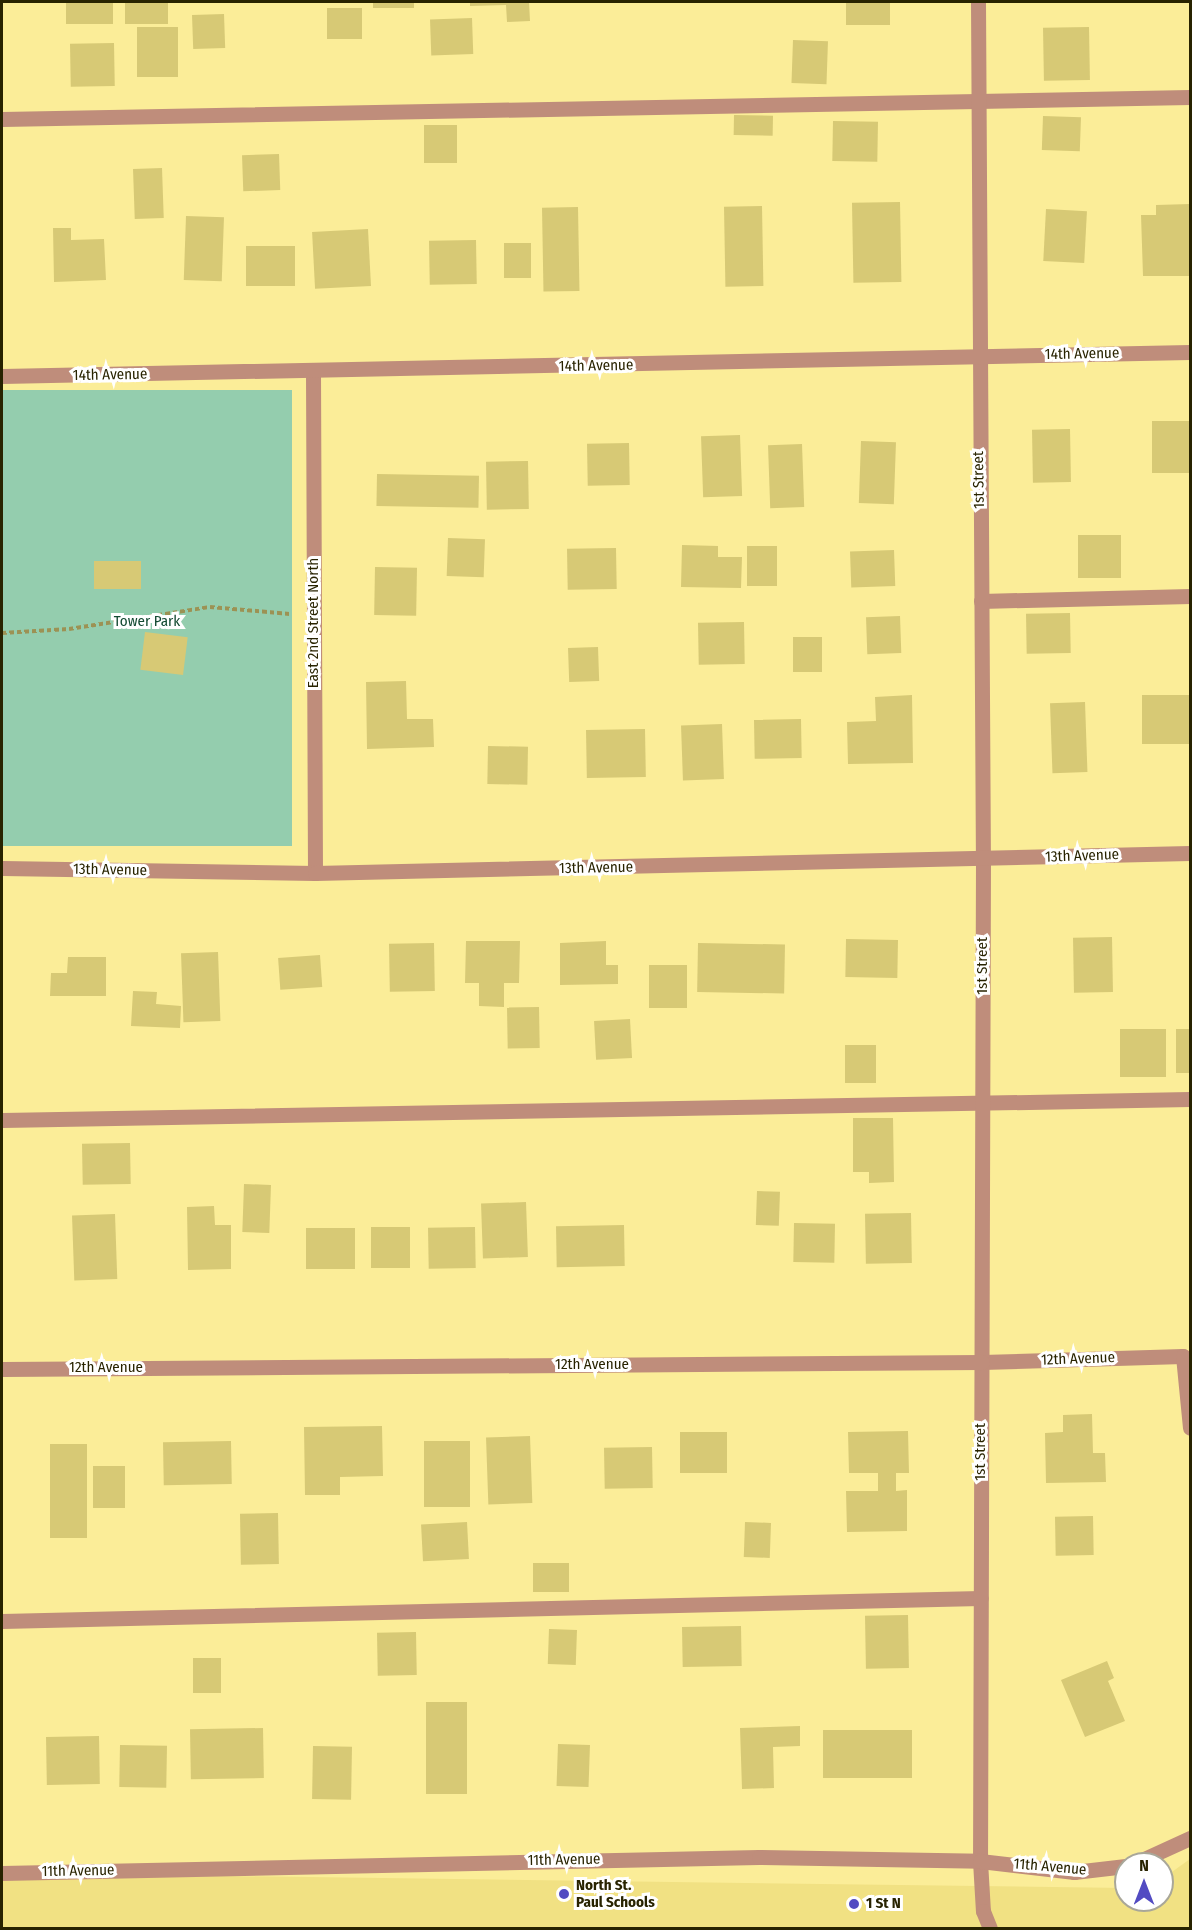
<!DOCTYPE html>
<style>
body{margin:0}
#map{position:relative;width:1192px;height:1930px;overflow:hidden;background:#fbed98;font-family:"Fira Sans Condensed",sans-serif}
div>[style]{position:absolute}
.built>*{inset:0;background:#f1e183}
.green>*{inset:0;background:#94cdae;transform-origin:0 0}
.building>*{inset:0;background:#d7c975;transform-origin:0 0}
.path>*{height:4px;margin-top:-2px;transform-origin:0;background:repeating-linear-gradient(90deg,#9c9254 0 4.5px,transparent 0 7.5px)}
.service>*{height:15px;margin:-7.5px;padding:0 7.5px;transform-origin:7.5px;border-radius:7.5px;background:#bf8d7b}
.minor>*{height:15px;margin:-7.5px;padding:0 7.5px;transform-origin:7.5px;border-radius:7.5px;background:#bf8d7b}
.tertiary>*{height:15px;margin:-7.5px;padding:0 7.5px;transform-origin:7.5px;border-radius:7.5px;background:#bf8d7b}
.dots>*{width:16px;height:16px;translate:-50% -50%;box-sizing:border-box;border:3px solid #fff;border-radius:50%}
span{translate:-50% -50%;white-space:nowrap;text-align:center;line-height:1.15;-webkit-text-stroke:6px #fff;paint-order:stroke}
.street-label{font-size:15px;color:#282300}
.park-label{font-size:15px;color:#134a32}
.poi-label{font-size:15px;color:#282300;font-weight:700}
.left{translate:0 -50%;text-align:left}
.frame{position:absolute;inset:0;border:3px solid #282300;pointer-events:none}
.north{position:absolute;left:1114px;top:1852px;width:60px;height:60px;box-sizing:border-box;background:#fff;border:2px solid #a9a799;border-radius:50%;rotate:0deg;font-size:16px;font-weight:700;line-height:24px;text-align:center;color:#282300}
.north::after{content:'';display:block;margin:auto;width:21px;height:27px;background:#524bc2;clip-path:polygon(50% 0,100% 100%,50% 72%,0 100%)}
</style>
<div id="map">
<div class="built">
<div style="clip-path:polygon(1190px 1859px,1190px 1928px,2px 1928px,2px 1873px,1126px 1888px,1126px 1900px,1162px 1900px,1162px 1879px)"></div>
</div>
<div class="green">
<div style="left:292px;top:390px;width:456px;height:290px;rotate:90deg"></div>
</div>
<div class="building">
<div style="left:66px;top:2px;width:47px;height:22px"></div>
<div style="left:125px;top:2px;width:43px;height:22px"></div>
<div style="left:373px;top:2px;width:41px;height:6px"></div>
<div style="clip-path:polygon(470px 2px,529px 2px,530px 21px,507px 22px,506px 5px,470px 6px)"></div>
<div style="left:846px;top:2px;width:44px;height:23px"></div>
<div style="left:327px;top:8px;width:35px;height:31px"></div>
<div style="left:224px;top:14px;width:34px;height:32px;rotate:88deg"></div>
<div style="left:472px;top:18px;width:36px;height:42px;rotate:88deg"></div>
<div style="left:137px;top:27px;width:41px;height:50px"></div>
<div style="left:1089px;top:27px;width:53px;height:46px;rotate:89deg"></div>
<div style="left:793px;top:40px;width:35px;height:43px;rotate:2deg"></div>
<div style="left:114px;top:43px;width:43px;height:44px;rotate:89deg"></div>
<div style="left:734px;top:115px;width:39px;height:20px;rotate:1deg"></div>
<div style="left:1043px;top:116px;width:38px;height:34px;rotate:2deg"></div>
<div style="left:833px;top:121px;width:45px;height:40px;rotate:1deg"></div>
<div style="left:424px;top:125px;width:33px;height:38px"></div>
<div style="left:279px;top:154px;width:36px;height:37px;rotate:88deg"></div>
<div style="left:162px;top:168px;width:50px;height:29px;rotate:88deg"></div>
<div style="left:900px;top:202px;width:80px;height:48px;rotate:89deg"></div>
<div style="clip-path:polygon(1190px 204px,1190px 276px,1143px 276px,1141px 215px,1156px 215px,1156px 205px)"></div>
<div style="left:762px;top:206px;width:80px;height:38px;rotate:89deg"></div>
<div style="left:578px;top:207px;width:84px;height:36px;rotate:89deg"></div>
<div style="left:1046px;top:209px;width:41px;height:52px;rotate:3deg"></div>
<div style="left:186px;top:216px;width:38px;height:64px;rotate:2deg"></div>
<div style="clip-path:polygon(53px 228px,71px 228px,71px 240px,104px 239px,106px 280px,54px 282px)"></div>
<div style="left:368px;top:229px;width:57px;height:56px;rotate:87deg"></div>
<div style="left:476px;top:240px;width:44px;height:47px;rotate:89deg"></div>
<div style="left:531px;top:243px;width:35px;height:27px;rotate:90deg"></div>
<div style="left:295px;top:246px;width:40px;height:49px;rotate:90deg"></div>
<div style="left:1152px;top:421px;width:38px;height:52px"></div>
<div style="left:1070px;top:429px;width:53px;height:38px;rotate:89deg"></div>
<div style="left:740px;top:435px;width:61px;height:39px;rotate:88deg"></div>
<div style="left:861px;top:441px;width:35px;height:62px;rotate:2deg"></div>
<div style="left:629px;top:443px;width:42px;height:42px;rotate:89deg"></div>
<div style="left:802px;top:444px;width:63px;height:34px;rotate:88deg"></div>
<div style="left:528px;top:461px;width:48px;height:42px;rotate:89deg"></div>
<div style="left:377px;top:474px;width:102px;height:32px;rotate:1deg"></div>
<div style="left:1121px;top:535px;width:43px;height:43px;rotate:90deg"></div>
<div style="left:448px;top:538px;width:37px;height:38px;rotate:2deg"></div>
<div style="clip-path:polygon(682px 545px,718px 546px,718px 557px,742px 557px,741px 588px,681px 587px)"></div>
<div style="left:747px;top:546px;width:30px;height:40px"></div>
<div style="left:616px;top:548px;width:41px;height:49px;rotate:89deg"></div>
<div style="left:894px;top:550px;width:36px;height:44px;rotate:88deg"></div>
<div style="left:94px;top:561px;width:47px;height:28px"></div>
<div style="left:375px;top:567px;width:42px;height:48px;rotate:1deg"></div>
<div style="left:1070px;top:613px;width:40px;height:44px;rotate:89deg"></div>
<div style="left:900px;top:616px;width:37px;height:34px;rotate:88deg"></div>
<div style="left:744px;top:622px;width:42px;height:46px;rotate:89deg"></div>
<div style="left:145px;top:632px;width:43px;height:38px;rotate:7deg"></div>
<div style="left:793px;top:637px;width:29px;height:35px"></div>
<div style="left:598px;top:647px;width:34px;height:30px;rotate:88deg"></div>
<div style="clip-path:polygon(406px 681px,407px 719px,433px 719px,434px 747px,367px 749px,366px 682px)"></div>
<div style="clip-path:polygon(912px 695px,913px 763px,848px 764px,847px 722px,876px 721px,875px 697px)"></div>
<div style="left:1142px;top:695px;width:48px;height:49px"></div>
<div style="left:1085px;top:702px;width:70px;height:35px;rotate:88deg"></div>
<div style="left:801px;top:719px;width:39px;height:47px;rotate:89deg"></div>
<div style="left:722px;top:724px;width:55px;height:41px;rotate:88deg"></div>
<div style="left:645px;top:729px;width:48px;height:59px;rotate:89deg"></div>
<div style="left:488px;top:746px;width:40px;height:38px;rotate:1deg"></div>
<div style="left:1112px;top:937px;width:55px;height:39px;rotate:89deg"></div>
<div style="left:846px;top:939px;width:52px;height:38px;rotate:1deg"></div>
<div style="clip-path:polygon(466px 941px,520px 941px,519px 983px,504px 983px,504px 1007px,479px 1006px,479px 983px,465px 983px)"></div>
<div style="clip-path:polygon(606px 941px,606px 965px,618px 965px,618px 984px,560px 985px,560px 943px)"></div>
<div style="left:434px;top:943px;width:48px;height:45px;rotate:89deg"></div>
<div style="left:698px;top:943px;width:87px;height:49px;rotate:1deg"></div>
<div style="left:218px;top:952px;width:69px;height:37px;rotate:88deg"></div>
<div style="left:320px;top:955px;width:32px;height:42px;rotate:86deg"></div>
<div style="clip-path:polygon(68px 957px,106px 957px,106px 996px,50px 996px,51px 973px,67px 973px)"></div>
<div style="left:649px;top:965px;width:38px;height:43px"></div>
<div style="clip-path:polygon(133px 991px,157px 992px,156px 1004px,181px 1006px,180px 1028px,131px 1026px)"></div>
<div style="left:539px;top:1007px;width:41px;height:32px;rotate:89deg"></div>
<div style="left:630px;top:1019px;width:39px;height:36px;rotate:87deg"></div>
<div style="left:1120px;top:1029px;width:46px;height:48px"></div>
<div style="left:1176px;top:1029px;width:14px;height:44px"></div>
<div style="left:876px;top:1045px;width:38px;height:31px;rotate:90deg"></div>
<div style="clip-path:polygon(853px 1118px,893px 1118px,894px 1182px,869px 1183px,869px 1172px,853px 1172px)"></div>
<div style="left:130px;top:1143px;width:41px;height:48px;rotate:89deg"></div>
<div style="left:244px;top:1184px;width:27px;height:48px;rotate:2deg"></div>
<div style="left:757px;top:1191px;width:23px;height:34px;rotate:2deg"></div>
<div style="left:526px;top:1202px;width:55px;height:45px;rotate:88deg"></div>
<div style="clip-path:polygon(214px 1206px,215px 1225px,231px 1225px,231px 1269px,188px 1270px,187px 1207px)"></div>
<div style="left:911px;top:1213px;width:50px;height:46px;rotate:89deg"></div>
<div style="left:115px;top:1214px;width:65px;height:43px;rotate:88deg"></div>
<div style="left:794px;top:1223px;width:41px;height:39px;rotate:1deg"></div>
<div style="left:624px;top:1225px;width:41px;height:68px;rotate:89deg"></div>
<div style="left:371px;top:1227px;width:39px;height:41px"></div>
<div style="left:475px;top:1227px;width:41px;height:47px;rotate:89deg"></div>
<div style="left:306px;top:1228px;width:49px;height:41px"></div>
<div style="clip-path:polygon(1092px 1414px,1093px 1453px,1105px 1453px,1106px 1482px,1046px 1483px,1045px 1433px,1063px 1432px,1063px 1415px)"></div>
<div style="clip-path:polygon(382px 1426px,383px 1476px,340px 1477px,340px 1495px,305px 1495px,304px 1427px)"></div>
<div style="clip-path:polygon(908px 1431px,909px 1473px,896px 1473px,896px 1491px,907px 1490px,907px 1531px,847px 1532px,846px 1491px,878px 1491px,878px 1473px,849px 1473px,848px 1432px)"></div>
<div style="left:680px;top:1432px;width:47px;height:41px"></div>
<div style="left:530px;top:1436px;width:67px;height:44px;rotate:88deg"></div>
<div style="left:231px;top:1441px;width:43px;height:68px;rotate:89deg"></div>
<div style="left:424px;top:1441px;width:46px;height:66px"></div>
<div style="left:50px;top:1444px;width:37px;height:94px"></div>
<div style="left:652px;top:1447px;width:41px;height:48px;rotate:89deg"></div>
<div style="left:93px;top:1466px;width:32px;height:42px"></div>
<div style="left:278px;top:1513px;width:51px;height:38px;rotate:89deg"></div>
<div style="left:1093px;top:1516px;width:39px;height:38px;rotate:89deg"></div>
<div style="left:467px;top:1522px;width:37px;height:46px;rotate:87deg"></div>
<div style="left:745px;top:1522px;width:26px;height:35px;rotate:2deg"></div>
<div style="left:569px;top:1563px;width:29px;height:36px;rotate:90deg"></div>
<div style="left:908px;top:1615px;width:53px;height:43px;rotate:89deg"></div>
<div style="left:741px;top:1626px;width:40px;height:59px;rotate:89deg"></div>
<div style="left:549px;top:1629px;width:28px;height:35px;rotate:2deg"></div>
<div style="left:416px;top:1632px;width:43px;height:39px;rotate:89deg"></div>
<div style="left:193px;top:1658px;width:28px;height:35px"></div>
<div style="clip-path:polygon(1107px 1661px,1114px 1678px,1108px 1681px,1125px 1721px,1085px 1737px,1061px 1680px)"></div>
<div style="left:426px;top:1702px;width:41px;height:92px"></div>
<div style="clip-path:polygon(800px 1726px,800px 1746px,773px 1747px,774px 1788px,742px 1789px,740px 1728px)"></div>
<div style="left:263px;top:1728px;width:50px;height:73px;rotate:89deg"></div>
<div style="left:823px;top:1730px;width:89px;height:48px"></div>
<div style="left:99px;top:1736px;width:48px;height:53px;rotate:89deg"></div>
<div style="left:558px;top:1744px;width:32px;height:42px;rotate:2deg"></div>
<div style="left:120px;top:1745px;width:47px;height:42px;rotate:1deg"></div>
<div style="left:313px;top:1746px;width:39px;height:53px;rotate:1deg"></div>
</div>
<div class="path">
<div style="left:2px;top:633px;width:67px;rotate:-3.4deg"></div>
<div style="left:69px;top:629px;width:143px;rotate:-8.9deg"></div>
<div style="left:210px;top:607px;width:80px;rotate:5deg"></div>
</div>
<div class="service">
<div style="left:2px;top:119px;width:1188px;rotate:-1.06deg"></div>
<div style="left:981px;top:601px;width:209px;rotate:-1.4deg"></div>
<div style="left:2px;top:1120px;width:1188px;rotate:-1.01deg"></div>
<div style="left:982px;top:1362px;width:201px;rotate:-1.7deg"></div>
<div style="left:1183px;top:1356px;width:72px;rotate:84.4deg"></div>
<div style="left:2px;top:1621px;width:979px;rotate:-1.35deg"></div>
<div style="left:980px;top:1861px;width:50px;rotate:86.6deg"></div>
<div style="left:983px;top:1911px;width:18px;rotate:68deg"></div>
</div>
<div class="minor">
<div style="left:978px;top:2px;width:858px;rotate:89.67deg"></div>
<div style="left:983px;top:860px;width:1001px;rotate:90.17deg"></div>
<div style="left:313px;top:373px;width:500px;rotate:89.77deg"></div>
<div style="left:2px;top:376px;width:1188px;rotate:-1.16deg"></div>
<div style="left:2px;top:868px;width:313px;rotate:0.9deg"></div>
<div style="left:315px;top:873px;width:875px;rotate:-1.31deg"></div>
<div style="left:2px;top:1369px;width:980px;rotate:-0.41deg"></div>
</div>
<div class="tertiary">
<div style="left:1133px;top:1864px;width:63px;rotate:-24.5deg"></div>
<div style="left:2px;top:1873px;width:757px;rotate:-1.21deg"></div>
<div style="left:759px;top:1857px;width:221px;rotate:1deg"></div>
<div style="left:980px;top:1861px;width:95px;rotate:6.7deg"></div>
<div style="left:1074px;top:1872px;width:52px;rotate:-6.6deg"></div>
</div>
<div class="dots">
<div style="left:564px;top:1894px;background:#524bc2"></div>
<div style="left:854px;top:1904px;background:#524bc2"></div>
</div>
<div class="street-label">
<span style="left:1082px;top:354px;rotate:-1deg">14th Avenue</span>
<span style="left:596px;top:366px;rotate:-1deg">14th Avenue</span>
<span style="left:110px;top:375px;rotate:-1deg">14th Avenue</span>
<span style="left:979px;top:480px;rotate:-91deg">1st Street</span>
<span style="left:314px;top:623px;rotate:-90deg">East 2nd Street North</span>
<span style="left:1082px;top:856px;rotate:-2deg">13th Avenue</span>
<span style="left:596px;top:868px;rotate:-1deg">13th Avenue</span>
<span style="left:110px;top:870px;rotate:1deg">13th Avenue</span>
<span style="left:983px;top:966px;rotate:-90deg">1st Street</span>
<span style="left:1078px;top:1359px;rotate:-2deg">12th Avenue</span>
<span style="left:592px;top:1365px">12th Avenue</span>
<span style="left:106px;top:1368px">12th Avenue</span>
<span style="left:981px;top:1452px;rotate:-90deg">1st Street</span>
<span style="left:564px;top:1860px;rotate:-1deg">11th Avenue</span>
<span style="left:1050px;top:1867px;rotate:5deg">11th Avenue</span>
<span style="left:78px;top:1871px;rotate:-1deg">11th Avenue</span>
</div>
<div class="park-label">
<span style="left:147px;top:622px">Tower Park</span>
</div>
<div class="poi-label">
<span class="left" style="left:576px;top:1894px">North St.<br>Paul Schools</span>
<span class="left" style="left:866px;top:1904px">1 St N</span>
</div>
<div class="frame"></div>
<div class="north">N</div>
</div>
